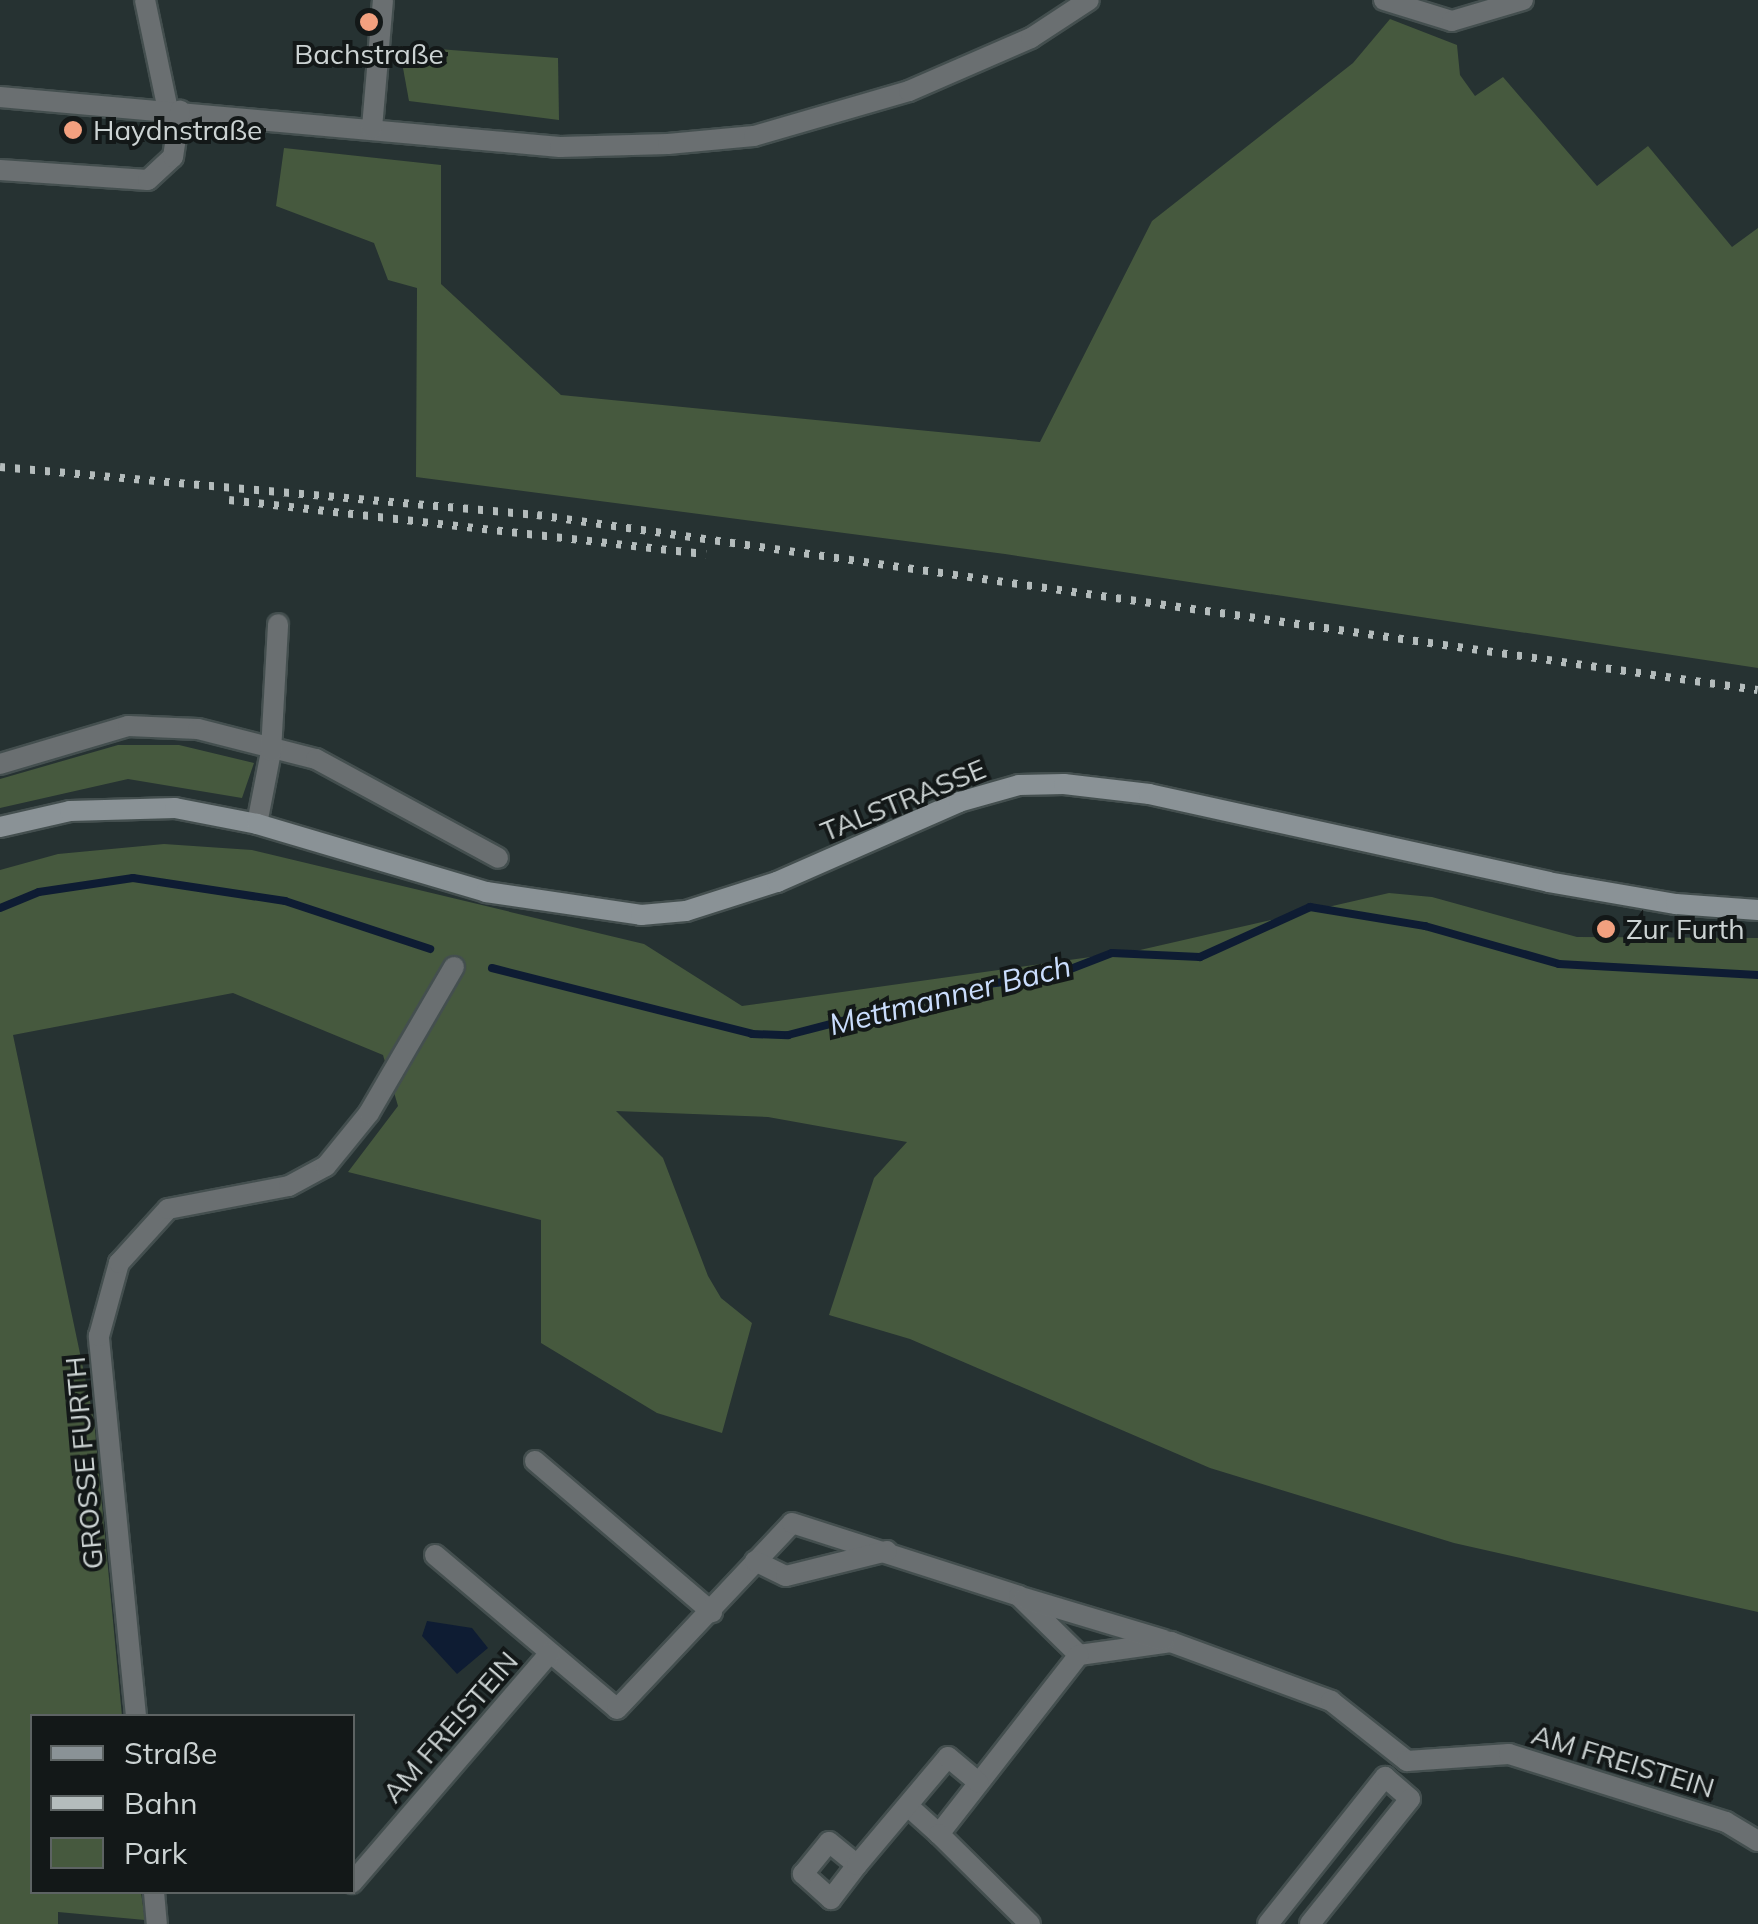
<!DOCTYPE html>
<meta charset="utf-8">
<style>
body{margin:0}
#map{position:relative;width:1758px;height:1924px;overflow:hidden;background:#263232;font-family:Mulish,sans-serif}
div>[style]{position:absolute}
.green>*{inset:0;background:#46593e}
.water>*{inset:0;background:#0e1c33}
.stream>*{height:8px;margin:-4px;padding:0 4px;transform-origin:4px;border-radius:4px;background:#0e1c33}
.roads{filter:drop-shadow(2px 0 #444f4f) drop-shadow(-2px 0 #444f4f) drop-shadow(0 2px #444f4f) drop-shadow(0 -2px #444f4f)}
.minor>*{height:20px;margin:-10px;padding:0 10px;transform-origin:10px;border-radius:10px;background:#6a6f71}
.secondary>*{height:20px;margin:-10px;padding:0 10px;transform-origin:10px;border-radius:10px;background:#8a9296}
.rail>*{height:8px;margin-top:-4px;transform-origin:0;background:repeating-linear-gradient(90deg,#b4bcbc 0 5px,transparent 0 15px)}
.dots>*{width:28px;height:28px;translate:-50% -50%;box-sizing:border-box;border:5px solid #131818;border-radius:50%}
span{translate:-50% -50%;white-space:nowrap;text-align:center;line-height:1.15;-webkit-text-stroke:8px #131818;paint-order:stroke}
.poi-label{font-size:28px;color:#ccd3d3}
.left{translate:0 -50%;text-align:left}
.street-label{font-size:28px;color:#ccd3d3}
.water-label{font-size:30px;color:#caddfd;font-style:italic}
.legend{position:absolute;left:30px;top:1714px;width:325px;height:180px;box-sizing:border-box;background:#131818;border:2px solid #5d6363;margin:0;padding:12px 18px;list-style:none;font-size:30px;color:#ccd3d3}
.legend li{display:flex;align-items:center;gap:20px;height:50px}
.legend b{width:50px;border:2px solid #5d6363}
</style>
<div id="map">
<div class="green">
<div style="clip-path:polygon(1390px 19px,1457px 45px,1460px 75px,1475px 96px,1503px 77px,1597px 186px,1648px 146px,1732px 247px,1758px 228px,1758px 668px,1005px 554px,416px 477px,417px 288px,388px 280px,374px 243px,276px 206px,284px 148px,441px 165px,441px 284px,561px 395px,1040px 442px,1152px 221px,1353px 63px)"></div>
<div style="clip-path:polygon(399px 46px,558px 58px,559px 120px,409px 101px)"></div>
<div style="clip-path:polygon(118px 745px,179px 745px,254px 763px,242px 798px,128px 779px,0 808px,0 779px)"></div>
<div style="clip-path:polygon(164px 844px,252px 850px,644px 944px,742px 1006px,1140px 950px,1389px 893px,1432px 897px,1577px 937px,1758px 938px,1758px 1612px,1454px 1543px,1210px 1468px,910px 1339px,829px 1315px,874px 1178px,907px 1142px,768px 1117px,616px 1111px,663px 1158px,708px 1276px,721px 1298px,752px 1323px,722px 1433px,657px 1413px,541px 1343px,541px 1220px,348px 1172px,398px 1106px,383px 1055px,233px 993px,13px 1035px,94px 1420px,122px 1716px,32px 1716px,32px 1892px,141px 1892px,145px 1920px,58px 1912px,58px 1924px,0 1924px,0 870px,58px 854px)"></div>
</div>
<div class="water">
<div style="clip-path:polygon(427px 1621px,472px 1628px,488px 1648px,457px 1674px,422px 1636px)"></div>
</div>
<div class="stream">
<div style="left:0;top:908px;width:42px;rotate:-22.3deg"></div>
<div style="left:39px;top:892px;width:95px;rotate:-8.5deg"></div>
<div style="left:133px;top:878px;width:154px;rotate:8.6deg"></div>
<div style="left:285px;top:901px;width:153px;rotate:18.3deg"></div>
<div style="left:492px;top:968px;width:268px;rotate:14.2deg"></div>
<div style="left:752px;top:1034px;width:36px;rotate:2deg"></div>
<div style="left:788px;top:1035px;width:199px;rotate:-14.5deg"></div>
<div style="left:981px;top:985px;width:75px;rotate:-7.7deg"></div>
<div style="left:1055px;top:975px;width:61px;rotate:-21.1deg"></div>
<div style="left:1112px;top:953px;width:88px;rotate:2.6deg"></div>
<div style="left:1200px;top:957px;width:121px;rotate:-24.4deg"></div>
<div style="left:1310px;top:907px;width:117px;rotate:9.4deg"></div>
<div style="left:1425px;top:926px;width:139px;rotate:15.8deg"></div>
<div style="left:1559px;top:964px;width:199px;rotate:3.2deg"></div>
</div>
<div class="roads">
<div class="minor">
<div style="left:145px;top:0;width:112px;rotate:78.2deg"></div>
<div style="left:1384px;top:0;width:71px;rotate:17.2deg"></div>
<div style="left:1452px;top:21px;width:74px;rotate:-16.5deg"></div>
<div style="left:0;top:97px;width:562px;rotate:5.1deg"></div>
<div style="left:560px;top:147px;width:108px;rotate:-1.6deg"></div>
<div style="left:668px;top:144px;width:86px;rotate:-5.3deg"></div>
<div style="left:754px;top:136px;width:161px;rotate:-16.2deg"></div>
<div style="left:909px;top:91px;width:133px;rotate:-23.5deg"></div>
<div style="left:1031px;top:38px;width:69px;rotate:-33.2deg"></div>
<div style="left:372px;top:128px;width:128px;rotate:-85.1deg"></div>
<div style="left:0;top:170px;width:148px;rotate:3.9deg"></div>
<div style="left:148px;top:180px;width:34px;rotate:-43deg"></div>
<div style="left:173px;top:157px;width:47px;rotate:-81.3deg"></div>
<div style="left:0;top:764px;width:134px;rotate:-16.5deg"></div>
<div style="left:128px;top:726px;width:70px;rotate:2.5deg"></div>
<div style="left:198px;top:729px;width:122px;rotate:14.3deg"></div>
<div style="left:316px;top:759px;width:207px;rotate:28.5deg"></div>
<div style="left:257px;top:824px;width:74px;rotate:-79.1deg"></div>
<div style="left:271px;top:751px;width:127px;rotate:-86.8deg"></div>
<div style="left:535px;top:1461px;width:233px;rotate:40.5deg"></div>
<div style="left:435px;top:1555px;width:238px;rotate:40.2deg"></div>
<div style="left:617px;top:1709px;width:255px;rotate:-46.7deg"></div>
<div style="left:792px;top:1523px;width:238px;rotate:17.8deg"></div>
<div style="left:1019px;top:1596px;width:84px;rotate:44.5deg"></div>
<div style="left:1079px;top:1655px;width:93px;rotate:-8deg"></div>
<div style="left:1171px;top:1642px;width:171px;rotate:20.2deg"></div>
<div style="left:1331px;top:1701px;width:97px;rotate:38.3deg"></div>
<div style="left:1407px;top:1761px;width:102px;rotate:-3.9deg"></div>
<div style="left:1509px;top:1754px;width:227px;rotate:17.4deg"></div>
<div style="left:1726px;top:1822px;width:37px;rotate:31deg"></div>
<div style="left:755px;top:1561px;width:34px;rotate:26deg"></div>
<div style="left:786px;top:1576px;width:104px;rotate:-13.9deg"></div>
<div style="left:1024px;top:1598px;width:146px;rotate:16.7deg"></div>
<div style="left:136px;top:1716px;width:382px;rotate:-95.6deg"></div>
<div style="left:99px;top:1336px;width:76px;rotate:-74.7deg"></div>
<div style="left:119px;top:1263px;width:73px;rotate:-47.8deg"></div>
<div style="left:168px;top:1209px;width:123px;rotate:-10.8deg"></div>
<div style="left:289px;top:1186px;width:42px;rotate:-28.4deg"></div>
<div style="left:326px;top:1166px;width:68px;rotate:-50.9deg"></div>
<div style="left:369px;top:1113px;width:169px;rotate:-59.8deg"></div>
<div style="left:908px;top:1806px;width:42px;rotate:42.1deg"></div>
<div style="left:939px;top:1834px;width:227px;rotate:-52deg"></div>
<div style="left:939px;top:1834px;width:128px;rotate:44.7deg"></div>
<div style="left:857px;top:1865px;width:43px;rotate:127.4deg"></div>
<div style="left:831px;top:1899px;width:38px;rotate:-138deg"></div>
<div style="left:803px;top:1874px;width:41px;rotate:-50.9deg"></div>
<div style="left:829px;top:1842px;width:36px;rotate:39deg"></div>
<div style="left:857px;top:1865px;width:141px;rotate:-49.9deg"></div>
<div style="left:948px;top:1757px;width:40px;rotate:40deg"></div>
<div style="left:352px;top:1883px;width:303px;rotate:-49.3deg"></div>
<div style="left:154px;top:1892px;width:32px;rotate:85deg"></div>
<div style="left:1268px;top:1924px;width:188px;rotate:-51.5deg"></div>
<div style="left:1385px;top:1777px;width:33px;rotate:41deg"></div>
<div style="left:1410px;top:1799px;width:160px;rotate:128.7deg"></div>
</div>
<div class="secondary">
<div style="left:0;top:827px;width:72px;rotate:-12.9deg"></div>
<div style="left:70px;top:811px;width:105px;rotate:-1.6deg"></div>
<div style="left:175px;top:808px;width:84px;rotate:11deg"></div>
<div style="left:257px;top:824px;width:239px;rotate:16.5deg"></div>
<div style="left:486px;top:892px;width:157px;rotate:8.4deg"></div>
<div style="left:641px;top:915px;width:45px;rotate:-5.1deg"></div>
<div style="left:686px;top:911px;width:96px;rotate:-17.7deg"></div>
<div style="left:777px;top:882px;width:199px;rotate:-23.7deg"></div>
<div style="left:959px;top:802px;width:62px;rotate:-15.8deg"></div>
<div style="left:1019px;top:785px;width:45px;rotate:-1.3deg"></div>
<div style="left:1064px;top:784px;width:86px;rotate:6.7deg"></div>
<div style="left:1149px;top:794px;width:409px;rotate:12.4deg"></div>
<div style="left:1548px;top:882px;width:130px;rotate:9.8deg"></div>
<div style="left:1676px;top:904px;width:82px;rotate:4.2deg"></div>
</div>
</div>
<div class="rail">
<div style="left:0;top:467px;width:539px;rotate:5.11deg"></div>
<div style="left:537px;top:515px;width:1233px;rotate:8.16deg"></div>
<div style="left:229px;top:500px;width:480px;rotate:6.5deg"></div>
</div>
<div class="dots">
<div style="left:369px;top:22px;background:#f2a07f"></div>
<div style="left:73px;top:130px;background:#f2a07f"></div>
<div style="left:1606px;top:929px;background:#f2a07f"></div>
</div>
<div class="poi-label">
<span style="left:369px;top:54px">Bachstraße</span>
<span class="left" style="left:93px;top:130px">Haydnstraße</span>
<span class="left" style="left:1626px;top:929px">Zur Furth</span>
</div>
<div class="street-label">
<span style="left:903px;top:800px;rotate:-22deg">TALSTRASSE</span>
<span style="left:84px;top:1463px;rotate:-95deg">GROSSE FURTH</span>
<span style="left:450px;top:1727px;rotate:-49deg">AM FREISTEIN</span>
<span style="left:1623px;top:1761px;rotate:17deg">AM FREISTEIN</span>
</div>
<div class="water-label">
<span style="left:950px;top:995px;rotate:-14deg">Mettmanner Bach</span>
</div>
<ul class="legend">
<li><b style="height:12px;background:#8a9296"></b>Straße</li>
<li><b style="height:12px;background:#b4bcbc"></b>Bahn</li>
<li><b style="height:28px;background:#46593e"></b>Park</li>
</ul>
</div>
